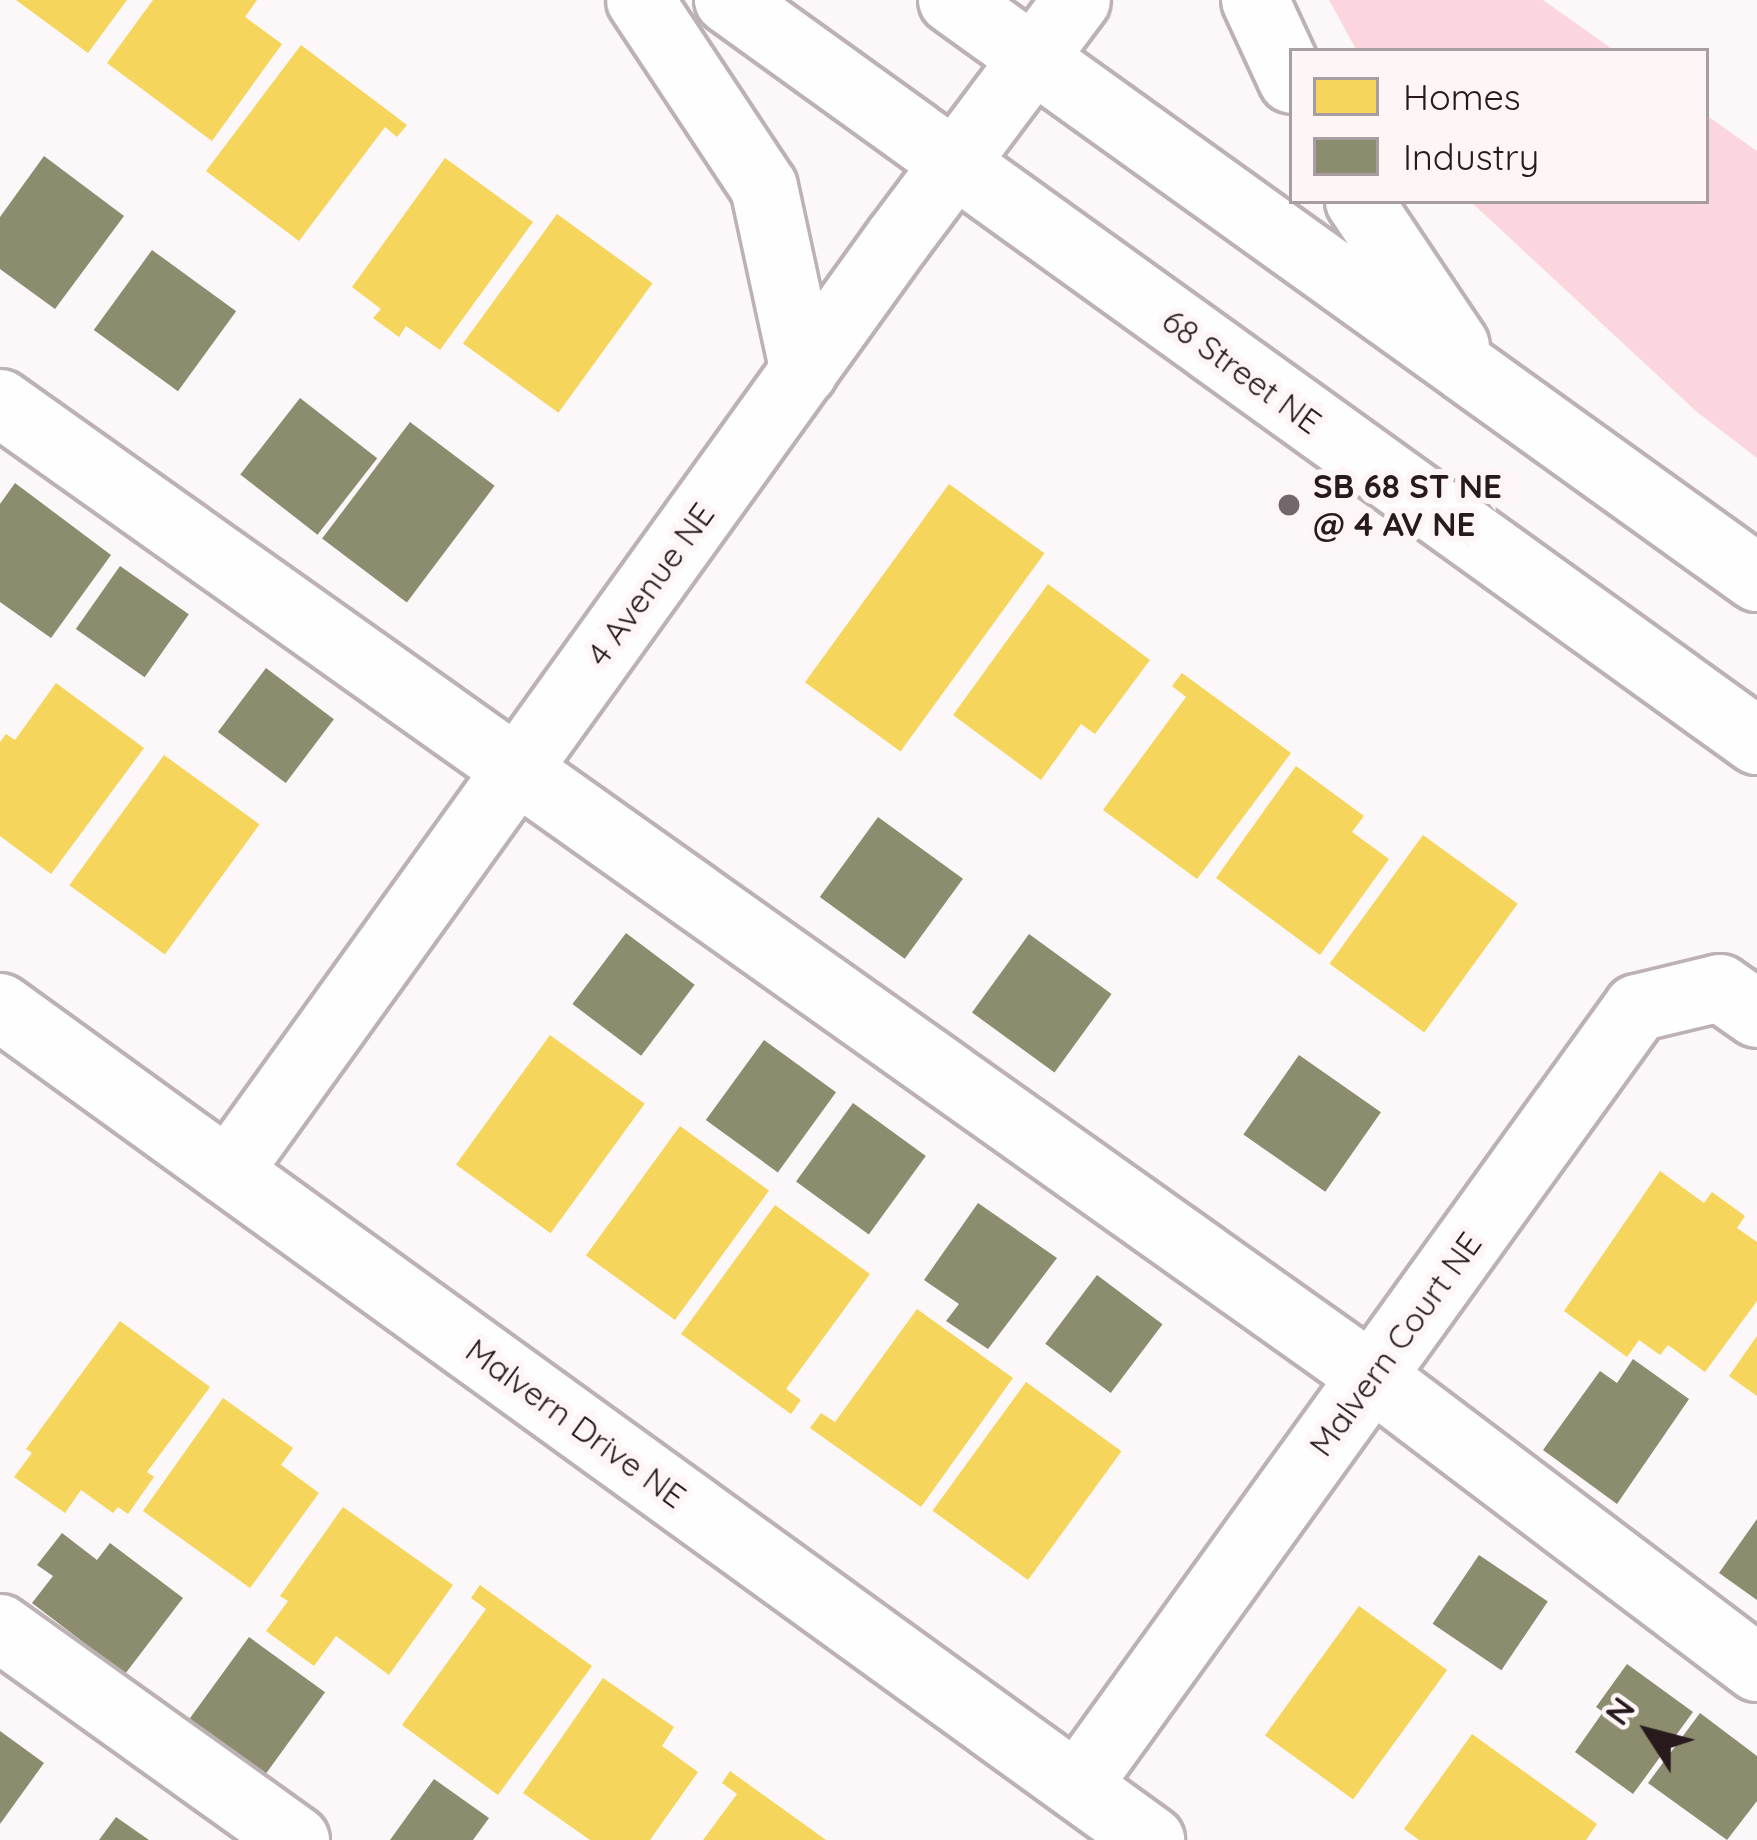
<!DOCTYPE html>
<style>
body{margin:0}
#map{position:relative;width:1757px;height:1840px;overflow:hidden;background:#fcf7f8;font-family:Quicksand,sans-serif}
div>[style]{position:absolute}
.green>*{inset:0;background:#fbd6df}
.homes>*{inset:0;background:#f6d55c;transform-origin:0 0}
.industry>*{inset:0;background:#8c8c6e;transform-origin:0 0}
.roads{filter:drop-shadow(3px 0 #bcb2b4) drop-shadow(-3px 0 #bcb2b4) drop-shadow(0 3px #bcb2b4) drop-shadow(0 -3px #bcb2b4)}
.minor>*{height:66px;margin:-33px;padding:0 33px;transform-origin:33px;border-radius:33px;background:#fffefe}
.major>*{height:66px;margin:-33px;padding:0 33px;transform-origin:33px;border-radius:33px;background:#fffefe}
.dots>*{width:33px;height:33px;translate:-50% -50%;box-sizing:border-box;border:6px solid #fef5f7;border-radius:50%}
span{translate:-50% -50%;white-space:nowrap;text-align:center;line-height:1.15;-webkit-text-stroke:12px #fef5f7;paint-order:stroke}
.street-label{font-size:33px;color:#28191d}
.poi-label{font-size:33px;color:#28191d;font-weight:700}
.left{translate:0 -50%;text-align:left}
.legend{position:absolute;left:1289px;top:48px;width:420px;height:156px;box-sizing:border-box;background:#fef5f7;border:3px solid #a89da0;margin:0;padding:15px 21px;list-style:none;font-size:36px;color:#28191d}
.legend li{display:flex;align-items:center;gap:24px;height:60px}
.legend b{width:60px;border:3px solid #a89da0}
.north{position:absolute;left:1589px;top:1672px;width:120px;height:120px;-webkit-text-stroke:9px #fef5f7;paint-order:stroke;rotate:306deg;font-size:33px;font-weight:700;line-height:48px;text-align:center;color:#28191d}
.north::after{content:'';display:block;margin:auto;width:42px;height:54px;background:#28191d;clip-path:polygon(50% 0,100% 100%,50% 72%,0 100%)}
</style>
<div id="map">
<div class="green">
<div style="clip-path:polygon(1329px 0,1543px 0,1615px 51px,1357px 51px)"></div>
<div style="clip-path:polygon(1706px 115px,1757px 151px,1757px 458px,1697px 412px,1470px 201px,1706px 201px)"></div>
</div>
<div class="homes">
<div style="clip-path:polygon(16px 0,127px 0,88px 53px)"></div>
<div style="clip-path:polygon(153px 0,257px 0,245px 17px,282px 44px,212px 141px,107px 63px)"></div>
<div style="clip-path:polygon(301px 45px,407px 125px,397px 137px,385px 127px,299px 241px,206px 171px)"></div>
<div style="clip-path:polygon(445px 158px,533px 222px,440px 350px,406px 326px,399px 337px,373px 318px,381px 309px,352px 287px)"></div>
<div style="left:557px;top:214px;width:118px;height:160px;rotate:36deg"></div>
<div style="left:949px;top:484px;width:118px;height:245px;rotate:36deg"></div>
<div style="clip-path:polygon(1048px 584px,1150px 660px,1095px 734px,1081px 724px,1041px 780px,953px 715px)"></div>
<div style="clip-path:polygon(1182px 673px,1291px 753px,1197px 879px,1103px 810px,1186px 697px,1172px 686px)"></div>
<div style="clip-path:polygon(56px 683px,144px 748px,51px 874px,0 836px,0 742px,6px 734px,15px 740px)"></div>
<div style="left:164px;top:755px;width:118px;height:161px;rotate:36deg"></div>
<div style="clip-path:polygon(1296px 766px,1364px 816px,1352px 832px,1389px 859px,1320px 955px,1216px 878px)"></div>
<div style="left:1423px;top:835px;width:117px;height:159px;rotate:36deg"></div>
<div style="left:550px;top:1035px;width:117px;height:160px;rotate:36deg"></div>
<div style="left:680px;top:1126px;width:110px;height:160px;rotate:36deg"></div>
<div style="clip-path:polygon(1660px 1171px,1704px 1203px,1712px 1192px,1745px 1216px,1737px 1228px,1757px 1242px,1757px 1301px,1705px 1372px,1668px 1345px,1660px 1355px,1639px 1340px,1627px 1357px,1564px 1311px)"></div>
<div style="clip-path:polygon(775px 1205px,870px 1274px,786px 1389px,801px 1400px,791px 1414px,681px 1334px)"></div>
<div style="clip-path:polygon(917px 1309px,1013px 1378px,921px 1507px,810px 1428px,821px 1413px,835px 1422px)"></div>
<div style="clip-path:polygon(120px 1321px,210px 1387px,147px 1472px,154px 1477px,128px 1514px,118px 1507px,113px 1513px,81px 1490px,65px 1513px,14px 1477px,32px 1453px,26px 1449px)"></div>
<div style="clip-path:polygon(1757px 1336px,1757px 1396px,1729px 1376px)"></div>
<div style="left:1026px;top:1382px;width:118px;height:159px;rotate:36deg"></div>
<div style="clip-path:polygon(223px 1398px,293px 1448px,281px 1465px,319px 1493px,250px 1588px,143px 1511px)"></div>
<div style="clip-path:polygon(343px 1507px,453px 1585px,389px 1675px,336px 1636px,314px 1666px,266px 1631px,288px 1601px,280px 1596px)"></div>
<div style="clip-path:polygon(480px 1585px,592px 1666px,498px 1795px,402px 1725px,486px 1609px,471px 1598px)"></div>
<div style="left:1359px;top:1606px;width:109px;height:160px;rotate:36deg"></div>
<div style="clip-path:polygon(603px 1678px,674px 1727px,662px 1746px,698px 1772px,650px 1840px,590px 1840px,523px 1793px)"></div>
<div style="clip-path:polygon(1472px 1734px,1597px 1824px,1586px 1840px,1419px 1840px,1404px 1829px)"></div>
<div style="clip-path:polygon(730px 1771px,826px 1840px,703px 1840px,737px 1794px,722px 1783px)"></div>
</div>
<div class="industry">
<div style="clip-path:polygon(44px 156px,124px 216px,55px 309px,0 269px,0 217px)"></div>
<div style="left:152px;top:250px;width:104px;height:99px;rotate:36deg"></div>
<div style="left:300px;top:398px;width:98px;height:97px;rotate:38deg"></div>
<div style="left:410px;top:422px;width:106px;height:146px;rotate:37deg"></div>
<div style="clip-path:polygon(15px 483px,111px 555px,51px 638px,0 602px,0 504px)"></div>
<div style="left:120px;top:566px;width:84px;height:77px;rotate:35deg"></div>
<div style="left:266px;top:668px;width:85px;height:80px;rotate:37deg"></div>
<div style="left:878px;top:817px;width:105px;height:99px;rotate:36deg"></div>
<div style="left:626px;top:933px;width:86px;height:89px;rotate:37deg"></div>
<div style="left:1029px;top:934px;width:102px;height:97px;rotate:36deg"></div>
<div style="left:764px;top:1040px;width:89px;height:99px;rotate:36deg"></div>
<div style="left:1299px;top:1055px;width:100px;height:97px;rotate:35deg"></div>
<div style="left:853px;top:1103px;width:90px;height:97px;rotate:36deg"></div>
<div style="clip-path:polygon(978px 1203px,1057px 1258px,988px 1349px,946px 1321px,959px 1304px,924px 1280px)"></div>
<div style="left:1097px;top:1275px;width:82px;height:86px;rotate:37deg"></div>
<div style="clip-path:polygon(1633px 1359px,1689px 1399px,1617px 1504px,1543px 1450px,1600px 1371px,1617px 1383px)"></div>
<div style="clip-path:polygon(1757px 1519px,1757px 1600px,1719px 1573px)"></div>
<div style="clip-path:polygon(62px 1533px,97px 1560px,110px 1543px,183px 1598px,125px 1674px,32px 1603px,53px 1576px,37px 1565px)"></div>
<div style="left:1479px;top:1555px;width:83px;height:83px;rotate:34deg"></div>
<div style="left:249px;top:1637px;width:94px;height:102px;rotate:36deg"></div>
<div style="clip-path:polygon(1627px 1664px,1693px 1712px,1633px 1794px,1575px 1752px,1603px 1712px,1596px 1707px)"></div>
<div style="clip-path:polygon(1700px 1713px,1757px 1756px,1757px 1801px,1727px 1840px,1648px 1783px)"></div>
<div style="clip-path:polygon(0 1731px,44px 1763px,0 1824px)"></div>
<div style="clip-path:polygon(434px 1779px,489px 1818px,473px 1840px,390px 1840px)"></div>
<div style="clip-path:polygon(116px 1817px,149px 1840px,99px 1840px)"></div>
</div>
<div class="roads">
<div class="minor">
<div style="left:0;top:403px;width:1681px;rotate:35.36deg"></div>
<div style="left:1371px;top:1376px;width:484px;rotate:37.1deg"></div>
<div style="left:0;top:1007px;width:1421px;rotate:35.89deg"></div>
<div style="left:228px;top:1172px;width:1150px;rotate:-54.31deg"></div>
<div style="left:899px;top:238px;width:297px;rotate:-53.2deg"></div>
<div style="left:0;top:1628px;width:364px;rotate:35.6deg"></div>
<div style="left:1077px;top:1786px;width:959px;rotate:-54.25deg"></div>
<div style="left:1637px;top:1008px;width:85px;rotate:-13.5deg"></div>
<div style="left:1720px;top:988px;width:45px;rotate:35.1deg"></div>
</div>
<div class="major">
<div style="left:640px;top:0;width:224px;rotate:56.5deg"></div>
<div style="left:764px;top:187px;width:189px;rotate:77.8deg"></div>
<div style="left:728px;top:0;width:1268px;rotate:35.76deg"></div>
<div style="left:952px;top:0;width:991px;rotate:35.68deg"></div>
<div style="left:1255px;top:0;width:88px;rotate:65.2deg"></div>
<div style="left:1359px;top:201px;width:174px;rotate:56.2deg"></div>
</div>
</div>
<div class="dots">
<div style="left:1289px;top:505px;background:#72676a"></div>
</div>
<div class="street-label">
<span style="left:1242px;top:371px;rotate:36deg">68 Street NE</span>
<span style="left:650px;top:584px;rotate:-54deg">4 Avenue NE</span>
<span style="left:1395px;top:1344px;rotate:-54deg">Malvern Court NE</span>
<span style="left:576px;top:1423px;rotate:36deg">Malvern Drive NE</span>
</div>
<div class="poi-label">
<span class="left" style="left:1313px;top:505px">SB 68 ST NE<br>@ 4 AV NE</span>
</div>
<ul class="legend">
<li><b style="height:33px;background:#f6d55c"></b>Homes</li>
<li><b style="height:33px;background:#8c8c6e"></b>Industry</li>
</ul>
<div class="north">N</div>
</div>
